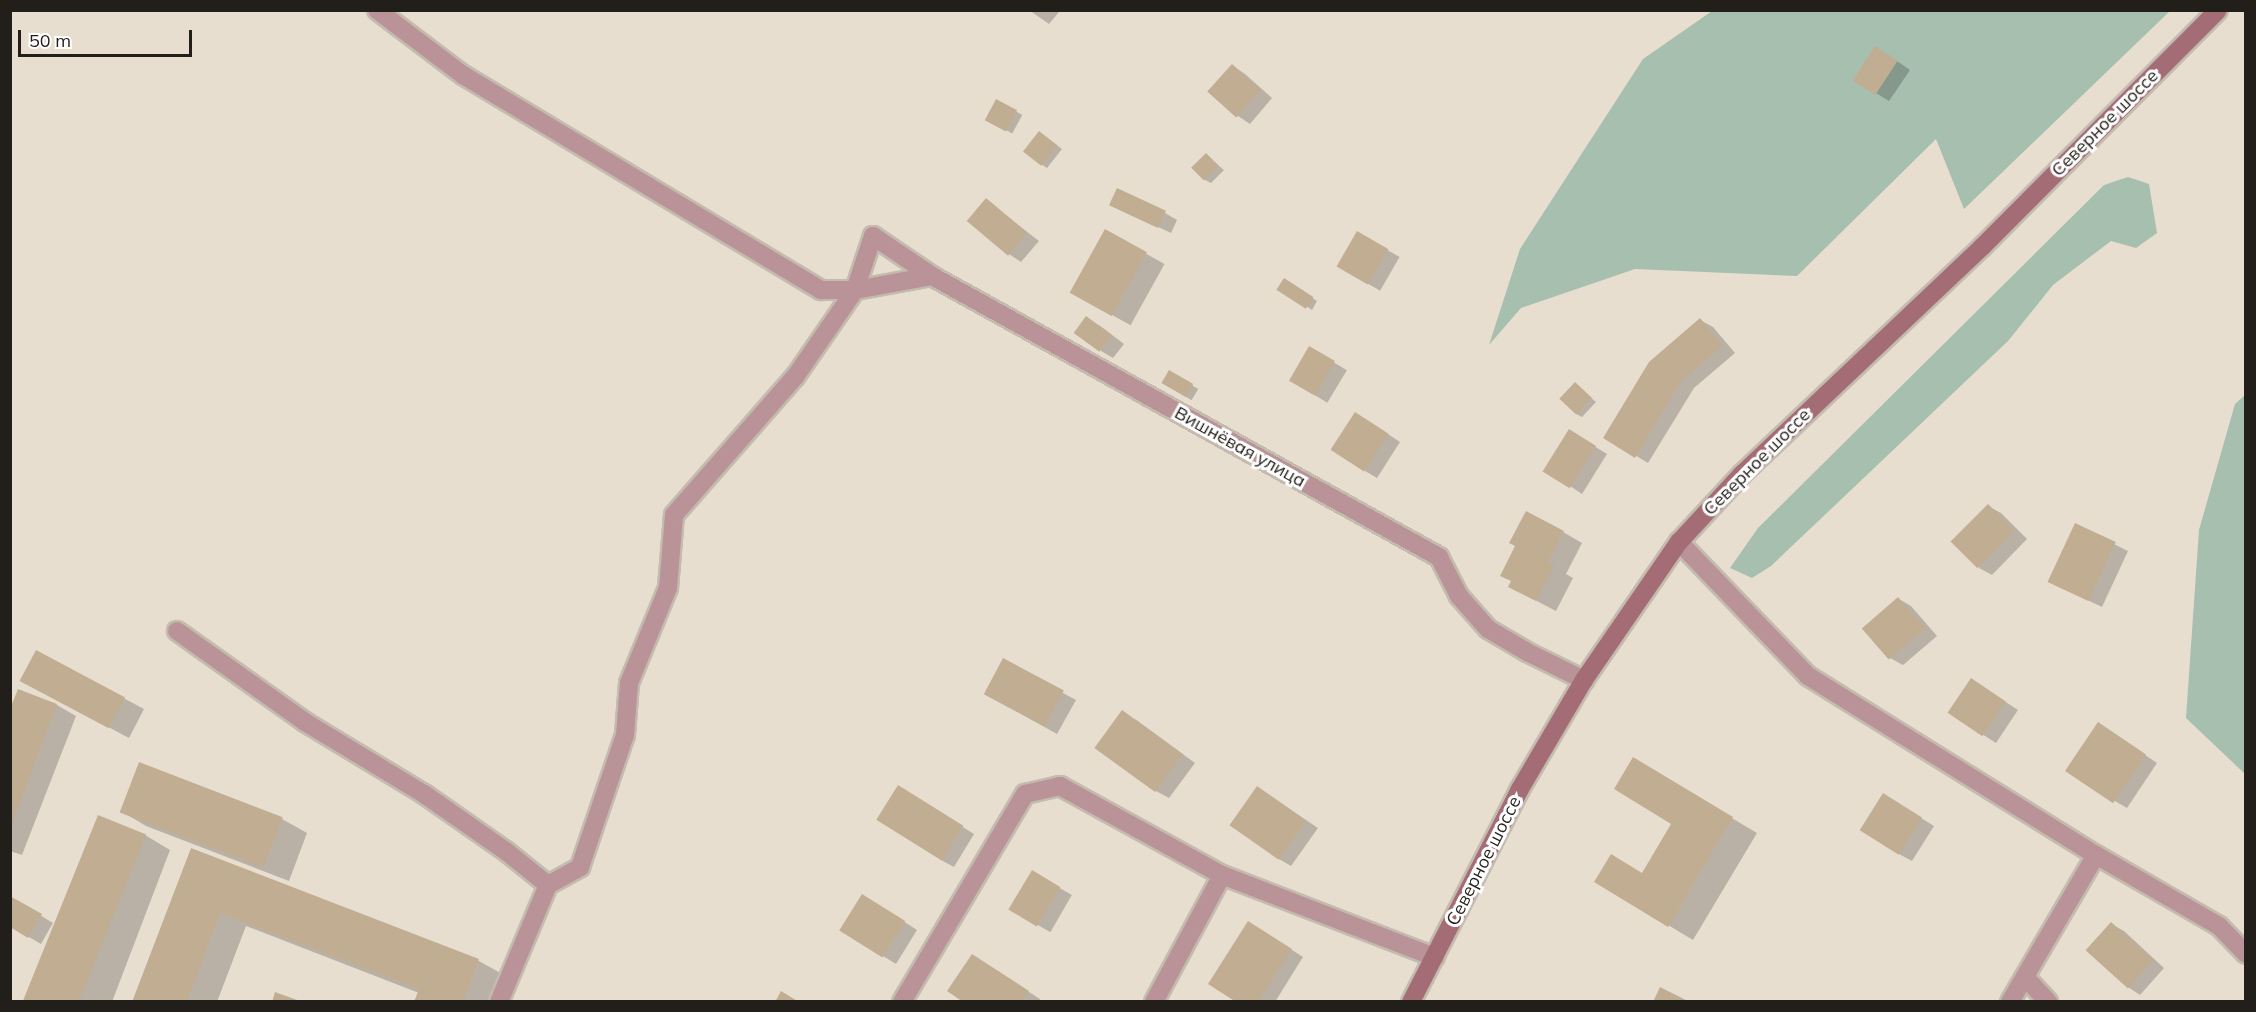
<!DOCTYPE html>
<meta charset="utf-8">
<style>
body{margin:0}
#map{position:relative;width:2256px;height:1012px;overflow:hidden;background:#e8ded0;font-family:Mulish,sans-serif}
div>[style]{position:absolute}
.green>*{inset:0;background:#a6bfae}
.shadow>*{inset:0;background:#0003;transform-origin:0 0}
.building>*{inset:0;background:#c1ae92;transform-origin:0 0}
.roads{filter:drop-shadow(2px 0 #c4bbaf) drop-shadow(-2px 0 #c4bbaf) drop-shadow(0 2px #c4bbaf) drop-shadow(0 -2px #c4bbaf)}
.street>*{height:18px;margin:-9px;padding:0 9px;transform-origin:9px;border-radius:9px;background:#b99398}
.secondary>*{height:18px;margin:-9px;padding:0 9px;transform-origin:9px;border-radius:9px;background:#a46d76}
span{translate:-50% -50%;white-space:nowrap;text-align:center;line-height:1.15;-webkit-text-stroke:6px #fff;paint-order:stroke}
.street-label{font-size:18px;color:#221e19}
.frame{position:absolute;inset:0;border:12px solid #221e19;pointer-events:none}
.scale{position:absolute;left:18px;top:30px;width:174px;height:27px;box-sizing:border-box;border:3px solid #221e19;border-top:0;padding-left:8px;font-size:18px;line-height:21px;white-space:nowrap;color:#221e19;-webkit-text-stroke:4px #fff;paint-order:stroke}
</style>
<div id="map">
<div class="green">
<div style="clip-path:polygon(1712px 11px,2170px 11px,1964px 209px,1936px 139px,1797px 276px,1635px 269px,1521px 308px,1489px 345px,1520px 249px,1643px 59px)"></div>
<div style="clip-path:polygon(2128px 177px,2149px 184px,2157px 233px,2136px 248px,2111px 241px,2053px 285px,2008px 341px,1771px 566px,1752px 578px,1730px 568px,1758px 528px,2104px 185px)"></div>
<div style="clip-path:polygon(2245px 395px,2245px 774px,2186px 718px,2199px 530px,2235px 404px)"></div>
</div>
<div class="shadow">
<div style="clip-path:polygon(1029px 10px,1057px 10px,1059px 12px,1049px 24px)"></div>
<div style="clip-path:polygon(1888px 55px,1910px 70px,1889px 101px,1855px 80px)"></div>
<div style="clip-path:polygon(1233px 66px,1245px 74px,1272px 98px,1250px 124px,1238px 116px)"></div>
<div style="left:997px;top:101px;width:29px;height:21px;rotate:29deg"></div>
<div style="clip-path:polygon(1045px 136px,1062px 149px,1047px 168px,1041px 164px)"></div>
<div style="clip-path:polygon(1206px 155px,1224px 170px,1211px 183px,1205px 180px)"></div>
<div style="clip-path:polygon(986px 200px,1039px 241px,1021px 262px,1009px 254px)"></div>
<div style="clip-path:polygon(1124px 211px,1165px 213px,1177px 220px,1171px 233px)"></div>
<div style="left:1105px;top:231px;width:68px;height:70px;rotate:29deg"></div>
<div style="left:1358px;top:233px;width:48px;height:39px;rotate:30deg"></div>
<div style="clip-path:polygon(1290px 283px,1317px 301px,1312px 310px,1306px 306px)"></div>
<div style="clip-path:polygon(1700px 320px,1713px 327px,1735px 353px,1694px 388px,1648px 463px,1605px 437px)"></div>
<div style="clip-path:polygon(1099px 325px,1124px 344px,1113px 358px,1101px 351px)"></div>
<div style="left:1310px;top:348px;width:43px;height:38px;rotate:31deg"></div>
<div style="left:1170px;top:372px;width:33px;height:13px;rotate:31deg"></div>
<div style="clip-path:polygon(1575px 384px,1596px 402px,1582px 417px,1576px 414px)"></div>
<div style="clip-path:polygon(1368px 421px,1400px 442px,1377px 478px,1365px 471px)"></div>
<div style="clip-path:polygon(1581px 438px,1607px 454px,1582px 494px,1570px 486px)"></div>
<div style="clip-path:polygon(1988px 506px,2001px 513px,2027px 539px,1992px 575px,1979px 568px)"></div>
<div style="clip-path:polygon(2076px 525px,2128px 551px,2102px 607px,2062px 588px)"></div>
<div style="clip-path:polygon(1563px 532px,1582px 543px,1566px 574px,1573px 578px,1556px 611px,1529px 597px)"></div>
<div style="clip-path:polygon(1899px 599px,1911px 606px,1937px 636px,1903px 665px,1890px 658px)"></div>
<div style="clip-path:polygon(37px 652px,144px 709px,129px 738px,40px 691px)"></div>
<div style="clip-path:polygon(1983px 687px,2018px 710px,1996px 743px,1949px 713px)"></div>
<div style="clip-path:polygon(19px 691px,57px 705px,76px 716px,22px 855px,10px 851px,10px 714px)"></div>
<div style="clip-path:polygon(1063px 693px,1076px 700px,1057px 734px,985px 694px)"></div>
<div style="clip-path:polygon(1135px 719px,1195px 763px,1169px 798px,1156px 791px)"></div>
<div style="clip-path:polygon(2111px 732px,2157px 763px,2127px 808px,2115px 801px)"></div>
<div style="clip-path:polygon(1658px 774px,1757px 833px,1693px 940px,1668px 925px,1643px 874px,1674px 823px)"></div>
<div style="clip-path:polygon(1258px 788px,1318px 828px,1291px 866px,1279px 859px)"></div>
<div style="clip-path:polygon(910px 794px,974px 834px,954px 867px,941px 860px)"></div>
<div style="clip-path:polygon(1884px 795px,1934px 826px,1912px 861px,1899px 854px)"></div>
<div style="clip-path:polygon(121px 811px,282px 819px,307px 833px,289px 881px,146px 826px)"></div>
<div style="clip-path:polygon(145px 835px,170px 850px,112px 1002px,28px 1002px)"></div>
<div style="clip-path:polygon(192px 850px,479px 961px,504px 975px,494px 1002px,416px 1002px,419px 993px,246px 926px,217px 1002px,134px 1002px)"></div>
<div style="left:1032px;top:872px;width:46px;height:43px;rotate:30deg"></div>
<div style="clip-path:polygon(10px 897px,53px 923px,41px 944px,10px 926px)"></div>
<div style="clip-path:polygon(875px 903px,917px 930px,896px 964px,883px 956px)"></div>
<div style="clip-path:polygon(2111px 924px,2124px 931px,2164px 968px,2140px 995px,2128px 987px)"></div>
<div style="clip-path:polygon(1261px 930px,1303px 957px,1275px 1002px,1238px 1002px)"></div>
<div style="clip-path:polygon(984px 963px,1040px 999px,1039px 1002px,966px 1002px)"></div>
</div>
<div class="building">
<div style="left:1875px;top:46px;width:27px;height:41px;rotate:33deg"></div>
<div style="left:1232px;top:64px;width:39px;height:37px;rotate:42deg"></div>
<div style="left:996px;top:99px;width:24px;height:24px;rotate:28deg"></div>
<div style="left:1039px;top:131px;width:23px;height:26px;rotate:38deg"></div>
<div style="left:1206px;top:153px;width:18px;height:21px;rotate:45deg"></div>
<div style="left:1117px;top:188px;width:54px;height:19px;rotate:25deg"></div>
<div style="left:986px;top:198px;width:54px;height:30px;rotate:40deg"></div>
<div style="left:1105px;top:229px;width:48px;height:73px;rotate:29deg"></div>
<div style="left:1357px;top:231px;width:36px;height:41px;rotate:30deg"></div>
<div style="left:1284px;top:278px;width:35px;height:14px;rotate:33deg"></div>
<div style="left:1086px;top:316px;width:32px;height:21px;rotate:36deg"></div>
<div style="clip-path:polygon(1700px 318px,1723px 346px,1681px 381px,1635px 458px,1603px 438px,1649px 362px)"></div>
<div style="left:1309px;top:346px;width:30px;height:40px;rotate:30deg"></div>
<div style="left:1169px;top:370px;width:28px;height:15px;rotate:30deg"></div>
<div style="left:1575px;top:382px;width:23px;height:23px;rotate:43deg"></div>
<div style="left:1355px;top:412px;width:40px;height:45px;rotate:33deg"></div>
<div style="left:1569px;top:429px;width:32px;height:50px;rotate:32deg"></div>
<div style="left:1988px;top:504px;width:38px;height:53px;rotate:45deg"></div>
<div style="clip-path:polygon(1526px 511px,1564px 531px,1548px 562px,1555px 565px,1536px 601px,1508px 587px,1511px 581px,1500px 576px,1515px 546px,1509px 543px)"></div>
<div style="left:2075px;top:523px;width:45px;height:65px;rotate:25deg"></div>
<div style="left:1898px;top:597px;width:41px;height:48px;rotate:49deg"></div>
<div style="left:36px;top:650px;width:101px;height:35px;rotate:28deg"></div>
<div style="left:1003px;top:658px;width:69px;height:41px;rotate:28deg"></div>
<div style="left:1971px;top:678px;width:42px;height:42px;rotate:34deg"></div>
<div style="clip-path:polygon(18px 689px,57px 704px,11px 826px,10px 709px)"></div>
<div style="left:1122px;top:710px;width:75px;height:47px;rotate:36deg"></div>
<div style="left:2098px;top:722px;width:58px;height:59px;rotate:34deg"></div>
<div style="clip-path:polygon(1633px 757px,1733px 817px,1668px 927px,1594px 882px,1611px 854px,1642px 873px,1671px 824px,1614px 789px)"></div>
<div style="left:139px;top:762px;width:154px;height:54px;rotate:21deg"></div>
<div style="left:898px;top:785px;width:77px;height:41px;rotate:32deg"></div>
<div style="left:1257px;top:786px;width:60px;height:48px;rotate:35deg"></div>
<div style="left:1883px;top:793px;width:46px;height:44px;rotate:32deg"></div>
<div style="left:98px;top:815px;width:52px;height:200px;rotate:22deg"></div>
<div style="clip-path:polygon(191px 848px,479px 959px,463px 1002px,414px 1002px,419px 989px,220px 913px,187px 1002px,132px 1002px)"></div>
<div style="left:1032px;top:870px;width:33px;height:46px;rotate:31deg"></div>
<div style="left:862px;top:894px;width:51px;height:43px;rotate:32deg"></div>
<div style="clip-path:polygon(10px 896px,42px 914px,28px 938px,10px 927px)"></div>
<div style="clip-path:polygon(1248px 921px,1292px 949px,1258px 1002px,1236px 1002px,1208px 984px)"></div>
<div style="left:2111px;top:922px;width:57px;height:38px;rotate:42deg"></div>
<div style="clip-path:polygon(972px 954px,1029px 991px,1022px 1002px,963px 1002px,947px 991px)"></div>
<div style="clip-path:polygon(1660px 987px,1690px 1002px,1653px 1002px)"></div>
<div style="clip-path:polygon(781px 991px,799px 1002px,775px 1002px)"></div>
<div style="clip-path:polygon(275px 992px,300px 1001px,300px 1002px,272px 1002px)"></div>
</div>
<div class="roads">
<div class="street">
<div style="left:377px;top:10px;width:108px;rotate:37.1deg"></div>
<div style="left:463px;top:75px;width:418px;rotate:31deg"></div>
<div style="left:821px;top:290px;width:34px"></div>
<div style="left:855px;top:290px;width:78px;rotate:-10.3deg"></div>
<div style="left:1679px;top:542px;width:186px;rotate:46.1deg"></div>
<div style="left:1808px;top:676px;width:339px;rotate:31.9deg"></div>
<div style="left:2096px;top:855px;width:142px;rotate:30deg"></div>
<div style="left:2219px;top:926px;width:39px;rotate:46deg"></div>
<div style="left:177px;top:631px;width:157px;rotate:35.4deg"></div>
<div style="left:305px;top:722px;width:139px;rotate:31.2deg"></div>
<div style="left:424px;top:794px;width:101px;rotate:34.9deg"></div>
<div style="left:507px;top:852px;width:53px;rotate:38.8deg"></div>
<div style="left:2025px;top:977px;width:34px;rotate:47deg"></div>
<div style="left:499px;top:1002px;width:127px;rotate:-67.3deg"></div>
<div style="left:548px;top:885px;width:37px;rotate:-29deg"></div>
<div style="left:580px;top:867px;width:139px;rotate:-71.2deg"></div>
<div style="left:625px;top:735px;width:52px;rotate:-85.6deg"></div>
<div style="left:629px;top:683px;width:103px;rotate:-67.7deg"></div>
<div style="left:668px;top:588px;width:73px;rotate:-85.3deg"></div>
<div style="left:674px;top:515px;width:184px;rotate:-48.8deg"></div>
<div style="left:795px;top:377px;width:106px;rotate:-55.4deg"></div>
<div style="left:855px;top:290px;width:57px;rotate:-71.6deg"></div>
<div style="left:873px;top:236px;width:71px;rotate:34.1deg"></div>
<div style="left:932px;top:276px;width:580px;rotate:29deg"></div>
<div style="left:1439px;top:557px;width:44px;rotate:62.9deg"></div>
<div style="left:1459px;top:596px;width:44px;rotate:48.7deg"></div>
<div style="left:1488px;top:629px;width:45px;rotate:30.5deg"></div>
<div style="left:1527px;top:652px;width:64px;rotate:26.2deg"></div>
<div style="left:902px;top:1002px;width:242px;rotate:-59.4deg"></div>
<div style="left:1025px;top:794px;width:36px;rotate:-13deg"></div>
<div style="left:1060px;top:786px;width:185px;rotate:28.8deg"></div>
<div style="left:1154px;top:1002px;width:144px;rotate:-61.8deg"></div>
<div style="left:1222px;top:875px;width:228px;rotate:21.1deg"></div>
<div style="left:2010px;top:1002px;width:170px;rotate:-59.7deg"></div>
</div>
<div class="secondary">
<div style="left:1411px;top:1002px;width:239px;rotate:-62.9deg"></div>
<div style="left:1520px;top:789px;width:126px;rotate:-59.6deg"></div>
<div style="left:1584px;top:680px;width:168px;rotate:-55.5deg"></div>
<div style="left:1679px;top:542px;width:93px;rotate:-47.2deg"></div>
<div style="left:1742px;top:474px;width:330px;rotate:-43.4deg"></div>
<div style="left:1982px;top:247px;width:334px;rotate:-45.1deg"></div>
</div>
</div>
<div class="street-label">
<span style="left:2105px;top:123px;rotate:-45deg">Северное шоссе</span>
<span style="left:1240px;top:447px;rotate:29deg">Вишнёвая улица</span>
<span style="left:1757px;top:462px;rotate:-45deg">Северное шоссе</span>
<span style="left:1484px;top:861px;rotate:-63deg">Северное шоссе</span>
</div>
<div class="frame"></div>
<div class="scale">50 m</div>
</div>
